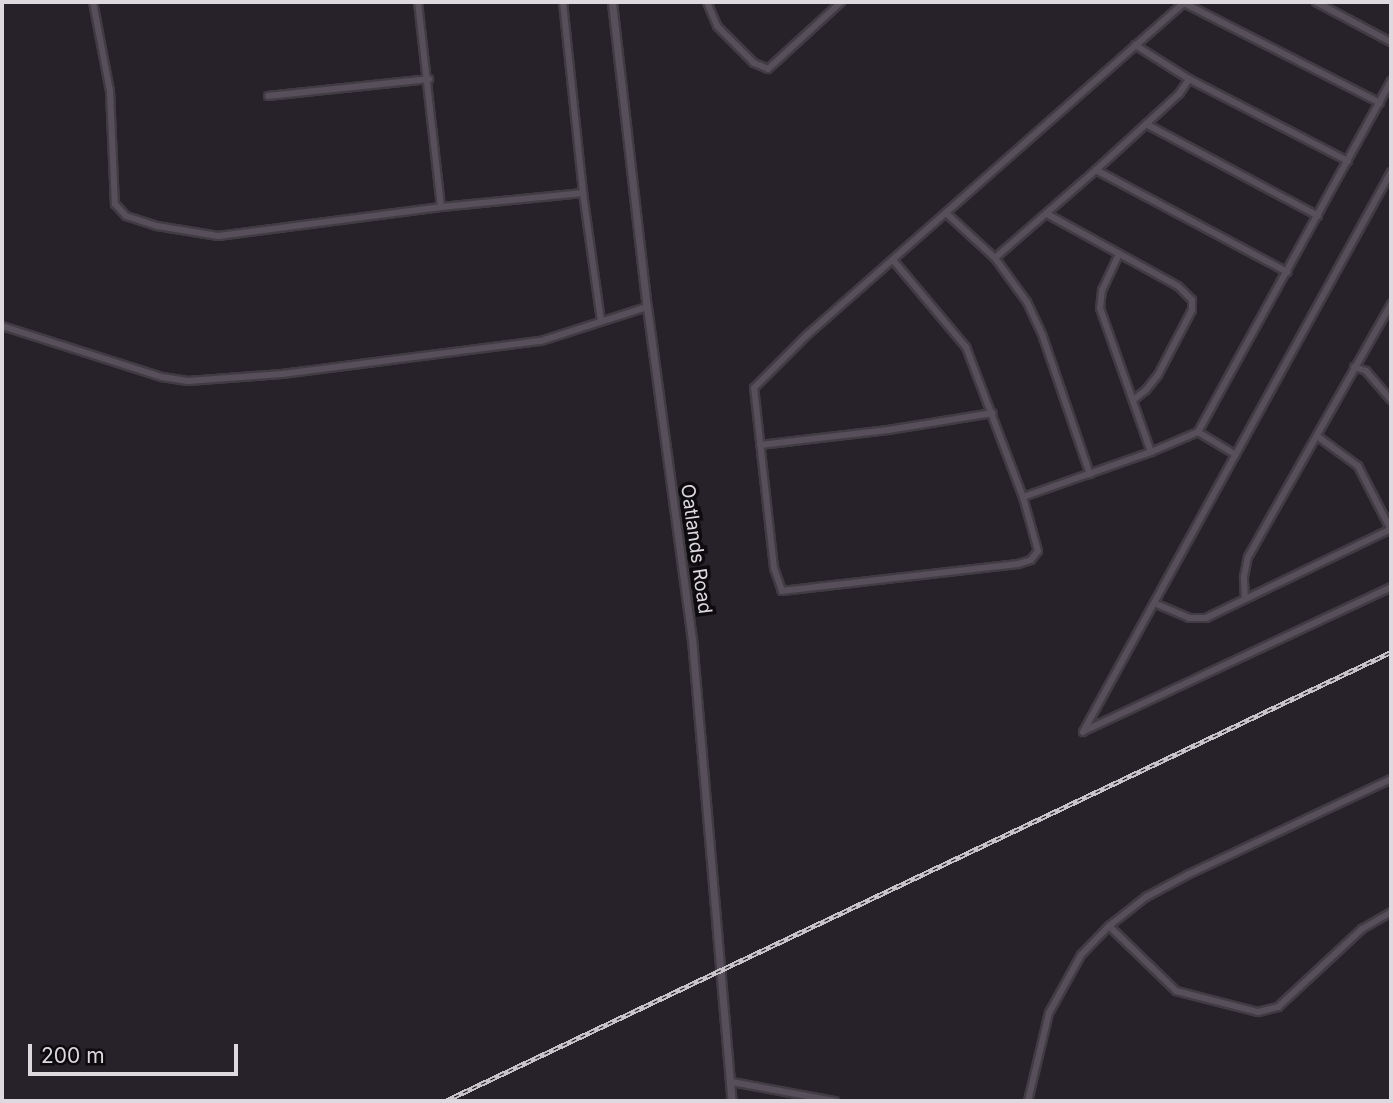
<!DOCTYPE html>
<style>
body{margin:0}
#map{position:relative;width:1393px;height:1103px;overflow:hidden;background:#272129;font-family:Inter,sans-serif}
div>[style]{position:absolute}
.roads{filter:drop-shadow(2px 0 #413c43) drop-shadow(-2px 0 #413c43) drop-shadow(0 2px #413c43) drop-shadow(0 -2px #413c43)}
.minor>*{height:6px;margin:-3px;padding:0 3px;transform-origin:3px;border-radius:3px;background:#574f5a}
.tertiary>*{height:7px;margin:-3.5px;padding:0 3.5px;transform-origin:3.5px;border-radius:3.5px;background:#574f5a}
.rail>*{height:4.5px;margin-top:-2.25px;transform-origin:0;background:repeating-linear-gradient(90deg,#0e0b0f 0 5px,#c7c3c9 0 10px);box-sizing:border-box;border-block:2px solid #c7c3c9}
span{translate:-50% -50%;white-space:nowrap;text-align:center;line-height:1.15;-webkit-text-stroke:7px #0e0b0f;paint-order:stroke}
.street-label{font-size:19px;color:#ddd9df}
.frame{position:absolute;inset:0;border:4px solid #ddd9df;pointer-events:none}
.scale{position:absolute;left:28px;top:1044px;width:210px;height:32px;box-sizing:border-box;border:4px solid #ddd9df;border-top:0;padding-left:9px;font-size:21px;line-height:24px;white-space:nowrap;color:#ddd9df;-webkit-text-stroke:5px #0e0b0f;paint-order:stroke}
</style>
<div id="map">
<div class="roads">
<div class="minor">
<div style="left:93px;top:2px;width:91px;rotate:79.2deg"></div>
<div style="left:110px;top:91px;width:113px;rotate:87.5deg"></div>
<div style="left:115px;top:204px;width:16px;rotate:47deg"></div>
<div style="left:126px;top:216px;width:33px;rotate:18deg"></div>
<div style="left:157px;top:226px;width:62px;rotate:9.3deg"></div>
<div style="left:218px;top:236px;width:225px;rotate:-7.4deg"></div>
<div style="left:441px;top:207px;width:143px;rotate:-5.6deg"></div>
<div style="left:418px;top:2px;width:206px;rotate:83.6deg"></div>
<div style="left:563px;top:2px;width:192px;rotate:84deg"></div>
<div style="left:583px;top:193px;width:129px;rotate:82deg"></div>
<div style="left:707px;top:2px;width:26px;rotate:67deg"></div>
<div style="left:717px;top:26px;width:52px;rotate:45deg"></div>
<div style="left:754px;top:63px;width:15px;rotate:23deg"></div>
<div style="left:768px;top:69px;width:99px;rotate:-42.5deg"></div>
<div style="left:1316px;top:2px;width:85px;rotate:28.1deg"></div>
<div style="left:1184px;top:3px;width:220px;rotate:27deg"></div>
<div style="left:1135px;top:45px;width:64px;rotate:32.2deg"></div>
<div style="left:1189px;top:79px;width:179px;rotate:27.3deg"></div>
<div style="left:268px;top:96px;width:162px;rotate:-6deg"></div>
<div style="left:1146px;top:124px;width:195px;rotate:28.1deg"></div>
<div style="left:1096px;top:170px;width:217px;rotate:28.1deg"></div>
<div style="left:946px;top:213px;width:67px;rotate:42.6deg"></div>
<div style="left:995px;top:258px;width:134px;rotate:-41.1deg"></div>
<div style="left:1096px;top:170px;width:113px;rotate:-42.5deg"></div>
<div style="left:1179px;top:94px;width:18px;rotate:-56deg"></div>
<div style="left:1047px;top:214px;width:149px;rotate:28.8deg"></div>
<div style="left:1178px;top:286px;width:20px;rotate:45deg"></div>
<div style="left:1192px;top:300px;width:10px;rotate:90deg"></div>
<div style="left:1192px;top:310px;width:73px;rotate:117.6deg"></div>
<div style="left:1158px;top:375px;width:19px;rotate:129deg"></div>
<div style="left:1146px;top:390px;width:16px;rotate:142deg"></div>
<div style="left:1119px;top:254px;width:40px;rotate:115deg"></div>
<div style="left:1102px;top:290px;width:18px;rotate:96deg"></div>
<div style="left:1100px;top:308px;width:153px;rotate:70.5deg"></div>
<div style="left:995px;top:258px;width:54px;rotate:54deg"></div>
<div style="left:1027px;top:302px;width:38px;rotate:65deg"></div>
<div style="left:1043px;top:337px;width:145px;rotate:71.1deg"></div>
<div style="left:893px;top:260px;width:114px;rotate:50deg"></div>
<div style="left:966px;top:347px;width:160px;rotate:69.2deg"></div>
<div style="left:1023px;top:497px;width:56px;rotate:74.5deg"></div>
<div style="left:1038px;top:551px;width:11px;rotate:128deg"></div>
<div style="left:1031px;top:560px;width:14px;rotate:163deg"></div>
<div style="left:1018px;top:564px;width:238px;rotate:173.5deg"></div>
<div style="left:782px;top:591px;width:24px;rotate:-109deg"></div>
<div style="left:774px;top:568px;width:181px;rotate:-96.3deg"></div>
<div style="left:754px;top:388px;width:75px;rotate:-45deg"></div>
<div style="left:807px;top:335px;width:504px;rotate:-41.38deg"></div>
<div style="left:2px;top:326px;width:168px;rotate:17.7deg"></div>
<div style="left:162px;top:377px;width:26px;rotate:9deg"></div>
<div style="left:188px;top:381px;width:94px;rotate:-4.3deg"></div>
<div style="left:282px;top:374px;width:261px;rotate:-7.3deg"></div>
<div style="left:541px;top:341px;width:111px;rotate:-17.8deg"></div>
<div style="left:1354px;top:367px;width:13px;rotate:18deg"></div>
<div style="left:1366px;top:371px;width:38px;rotate:49deg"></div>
<div style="left:1198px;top:432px;width:44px;rotate:31.2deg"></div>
<div style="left:1317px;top:436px;width:51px;rotate:36.2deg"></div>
<div style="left:1358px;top:466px;width:72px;rotate:62.7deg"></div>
<div style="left:760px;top:445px;width:129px;rotate:-6.7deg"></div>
<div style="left:888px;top:430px;width:106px;rotate:-9.2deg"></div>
<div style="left:1023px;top:497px;width:136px;rotate:-19.4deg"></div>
<div style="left:1151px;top:452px;width:51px;rotate:-23.1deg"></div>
<div style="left:1198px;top:432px;width:401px;rotate:-61.2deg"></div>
<div style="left:1245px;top:599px;width:22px;rotate:-93deg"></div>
<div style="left:1244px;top:577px;width:20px;rotate:-79deg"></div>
<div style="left:1248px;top:557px;width:291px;rotate:-60.5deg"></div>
<div style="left:1154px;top:603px;width:38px;rotate:23deg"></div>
<div style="left:1189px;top:618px;width:17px"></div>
<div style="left:1206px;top:618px;width:205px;rotate:-25.7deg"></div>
<div style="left:1084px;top:731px;width:339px;rotate:-25.1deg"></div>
<div style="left:1083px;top:732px;width:639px;rotate:-61.19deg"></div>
<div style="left:1109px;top:926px;width:93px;rotate:44.1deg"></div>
<div style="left:1176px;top:991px;width:85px;rotate:14.4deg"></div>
<div style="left:1258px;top:1012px;width:21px;rotate:-14deg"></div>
<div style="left:1278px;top:1007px;width:115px;rotate:-42.9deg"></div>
<div style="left:1362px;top:929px;width:34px;rotate:-30deg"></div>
<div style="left:732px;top:1082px;width:105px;rotate:10.5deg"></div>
<div style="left:1028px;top:1101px;width:90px;rotate:-76.6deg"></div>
<div style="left:1049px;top:1013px;width:66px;rotate:-61.1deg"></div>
<div style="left:1081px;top:955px;width:40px;rotate:-46deg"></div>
<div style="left:1109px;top:926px;width:47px;rotate:-38.1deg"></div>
<div style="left:1146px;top:897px;width:47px;rotate:-28.2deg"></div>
<div style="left:1187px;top:875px;width:225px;rotate:-25.2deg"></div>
</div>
<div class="tertiary">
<div style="left:612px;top:2px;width:307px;rotate:83.5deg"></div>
<div style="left:647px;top:307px;width:335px;rotate:82.3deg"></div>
<div style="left:692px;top:639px;width:464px;rotate:85.1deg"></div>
</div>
</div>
<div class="rail">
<div style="left:445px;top:1101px;width:1047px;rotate:-25.39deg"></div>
</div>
<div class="street-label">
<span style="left:696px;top:549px;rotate:82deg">Oatlands Road</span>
</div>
<div class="frame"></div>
<div class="scale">200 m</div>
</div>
